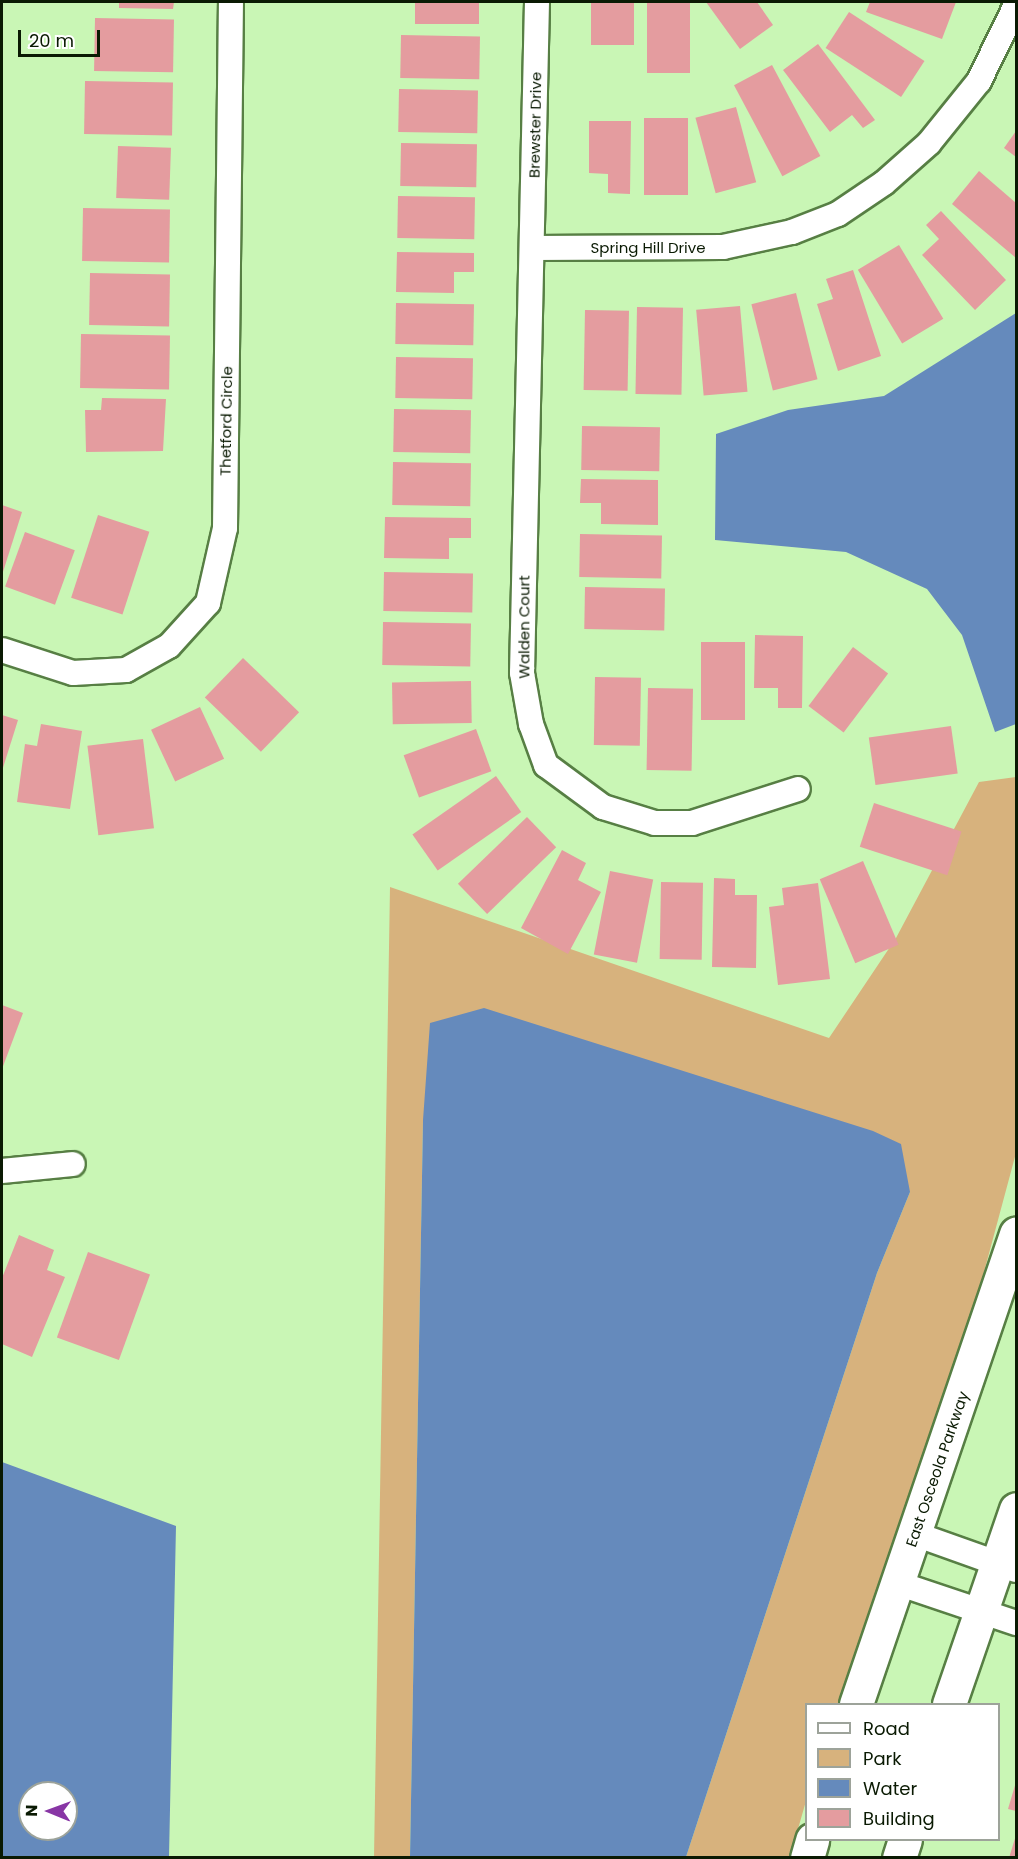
<!DOCTYPE html>
<style>
body{margin:0}
#map{position:relative;width:1018px;height:1859px;overflow:hidden;background:#c9f6b5;font-family:Poppins,sans-serif}
div>[style]{position:absolute}
.green>*{inset:0;background:#d7b27d}
.water>*{inset:0;background:#658abc}
.building>*{inset:0;background:#e49c9f;transform-origin:0 0}
.roads{filter:drop-shadow(2px 0 #577f44) drop-shadow(-2px 0 #577f44) drop-shadow(0 2px #577f44) drop-shadow(0 -2px #577f44)}
.street>*{height:24px;margin:-12px;padding:0 12px;transform-origin:12px;border-radius:12px;background:#fff}
.primary>*{height:33px;margin:-16.5px;padding:0 16.5px;transform-origin:16.5px;border-radius:16.5px;background:#fff}
span{translate:-50% -50%;white-space:nowrap;text-align:center;line-height:1.15;-webkit-text-stroke:4.5px #fff;paint-order:stroke}
.street-label{font-size:15px;color:#0a1a03}
.frame{position:absolute;inset:0;border:3px solid #0a1a03;pointer-events:none}
.legend{position:absolute;left:805px;top:1703px;width:195px;height:138px;box-sizing:border-box;background:#fff;border:2px solid #9da39a;margin:0;padding:8px 10px;list-style:none;font-size:18px;color:#0a1a03}
.legend li{display:flex;align-items:center;gap:12px;height:30px}
.legend b{width:30px;border:2px solid #9da39a}
.north{position:absolute;left:18px;top:1781px;width:60px;height:60px;box-sizing:border-box;background:#fff;border:2px solid #9da39a;border-radius:50%;rotate:271deg;font-size:16px;font-weight:700;line-height:24px;text-align:center;color:#0a1a03}
.north::after{content:'';display:block;margin:auto;width:21px;height:27px;background:#8836a5;clip-path:polygon(50% 0,100% 100%,50% 72%,0 100%)}
.scale{position:absolute;left:18px;top:30px;width:82px;height:27px;box-sizing:border-box;border:3px solid #0a1a03;border-top:0;padding-left:8px;font-size:18px;line-height:21px;white-space:nowrap;color:#0a1a03;-webkit-text-stroke:4px #fff;paint-order:stroke}
</style>
<div id="map">
<div class="green">
<div style="clip-path:polygon(1016px 777px,1016px 1153px,973px 1313px,839px 1704px,806px 1704px,806px 1801px,790px 1857px,686px 1857px,877px 1273px,910px 1192px,423px 1120px,410px 1857px,374px 1858px,390px 887px,829px 1038px,896px 938px,979px 782px)"></div>
</div>
<div class="water">
<div style="clip-path:polygon(1016px 313px,1016px 724px,995px 732px,962px 635px,927px 589px,846px 552px,715px 540px,716px 434px,788px 410px,884px 396px)"></div>
<div style="clip-path:polygon(484px 1008px,873px 1131px,901px 1144px,910px 1192px,877px 1273px,686px 1857px,410px 1857px,423px 1120px,430px 1023px)"></div>
<div style="clip-path:polygon(evenodd,2px 1462px,176px 1526px,169px 1857px,2px 1857px,2px 1462px,30px 1793px,66px 1793px,66px 1829px,30px 1829px,30px 1793px)"></div>
</div>
<div class="building">
<div style="clip-path:polygon(119px 2px,174px 2px,173px 9px,119px 8px)"></div>
<div style="left:415px;top:2px;width:64px;height:22px"></div>
<div style="left:591px;top:2px;width:43px;height:43px"></div>
<div style="left:647px;top:2px;width:43px;height:71px"></div>
<div style="clip-path:polygon(706px 2px,757px 2px,773px 25px,740px 49px)"></div>
<div style="clip-path:polygon(870px 2px,956px 2px,942px 39px,866px 12px)"></div>
<div style="left:849px;top:12px;width:90px;height:43px;rotate:33deg"></div>
<div style="left:95px;top:18px;width:79px;height:53px;rotate:1deg"></div>
<div style="left:401px;top:35px;width:79px;height:43px;rotate:1deg"></div>
<div style="clip-path:polygon(818px 44px,875px 120px,863px 128px,852px 115px,830px 132px,783px 70px)"></div>
<div style="left:772px;top:65px;width:103px;height:43px;rotate:62deg"></div>
<div style="left:85px;top:81px;width:88px;height:53px;rotate:1deg"></div>
<div style="left:399px;top:89px;width:79px;height:43px;rotate:1deg"></div>
<div style="left:736px;top:107px;width:78px;height:42px;rotate:75deg"></div>
<div style="left:644px;top:118px;width:44px;height:77px"></div>
<div style="clip-path:polygon(589px 121px,631px 121px,630px 194px,608px 193px,608px 174px,589px 173px)"></div>
<div style="clip-path:polygon(1016px 131px,1016px 157px,1004px 148px)"></div>
<div style="left:401px;top:143px;width:76px;height:43px;rotate:1deg"></div>
<div style="left:118px;top:146px;width:53px;height:52px;rotate:2deg"></div>
<div style="clip-path:polygon(979px 171px,1016px 203px,1016px 258px,952px 204px)"></div>
<div style="left:398px;top:196px;width:77px;height:42px;rotate:1deg"></div>
<div style="left:83px;top:208px;width:87px;height:53px;rotate:1deg"></div>
<div style="clip-path:polygon(941px 211px,1006px 280px,975px 310px,922px 255px,939px 239px,926px 225px)"></div>
<div style="left:899px;top:245px;width:86px;height:48px;rotate:59deg"></div>
<div style="clip-path:polygon(397px 252px,474px 253px,474px 272px,454px 272px,454px 293px,396px 292px)"></div>
<div style="clip-path:polygon(853px 270px,881px 356px,838px 371px,817px 304px,833px 299px,826px 279px)"></div>
<div style="left:90px;top:273px;width:80px;height:52px;rotate:1deg"></div>
<div style="left:796px;top:293px;width:89px;height:46px;rotate:76deg"></div>
<div style="left:396px;top:303px;width:78px;height:41px;rotate:1deg"></div>
<div style="left:740px;top:306px;width:86px;height:44px;rotate:85deg"></div>
<div style="left:637px;top:307px;width:46px;height:87px;rotate:1deg"></div>
<div style="left:585px;top:310px;width:44px;height:80px;rotate:1deg"></div>
<div style="left:81px;top:334px;width:89px;height:54px;rotate:1deg"></div>
<div style="left:396px;top:357px;width:77px;height:41px;rotate:1deg"></div>
<div style="clip-path:polygon(102px 398px,166px 399px,163px 451px,86px 452px,85px 410px,101px 410px)"></div>
<div style="left:394px;top:409px;width:77px;height:43px;rotate:1deg"></div>
<div style="left:582px;top:426px;width:78px;height:44px;rotate:1deg"></div>
<div style="left:393px;top:462px;width:78px;height:43px;rotate:1deg"></div>
<div style="clip-path:polygon(581px 479px,658px 480px,658px 525px,601px 524px,601px 503px,580px 503px)"></div>
<div style="clip-path:polygon(2px 505px,22px 512px,2px 575px)"></div>
<div style="left:98px;top:515px;width:54px;height:87px;rotate:18deg"></div>
<div style="clip-path:polygon(385px 517px,471px 518px,471px 538px,449px 538px,449px 559px,384px 558px)"></div>
<div style="left:25px;top:532px;width:53px;height:58px;rotate:20deg"></div>
<div style="left:580px;top:534px;width:82px;height:43px;rotate:1deg"></div>
<div style="left:384px;top:572px;width:89px;height:39px;rotate:1deg"></div>
<div style="left:585px;top:587px;width:80px;height:42px;rotate:1deg"></div>
<div style="left:383px;top:622px;width:88px;height:43px;rotate:1deg"></div>
<div style="clip-path:polygon(755px 635px,803px 636px,802px 708px,778px 708px,778px 688px,754px 688px)"></div>
<div style="left:701px;top:642px;width:44px;height:78px"></div>
<div style="left:853px;top:647px;width:44px;height:74px;rotate:37deg"></div>
<div style="left:243px;top:658px;width:78px;height:55px;rotate:44deg"></div>
<div style="left:595px;top:677px;width:46px;height:68px;rotate:1deg"></div>
<div style="left:471px;top:681px;width:42px;height:79px;rotate:89deg"></div>
<div style="left:648px;top:688px;width:45px;height:82px;rotate:1deg"></div>
<div style="left:200px;top:707px;width:57px;height:54px;rotate:65deg"></div>
<div style="clip-path:polygon(2px 715px,18px 720px,2px 771px)"></div>
<div style="clip-path:polygon(41px 724px,82px 731px,70px 809px,17px 802px,25px 744px,37px 746px)"></div>
<div style="left:951px;top:726px;width:48px;height:83px;rotate:82deg"></div>
<div style="left:476px;top:729px;width:45px;height:77px;rotate:70deg"></div>
<div style="left:143px;top:739px;width:90px;height:56px;rotate:83deg"></div>
<div style="left:496px;top:776px;width:44px;height:102px;rotate:55deg"></div>
<div style="left:874px;top:803px;width:92px;height:46px;rotate:18deg"></div>
<div style="left:527px;top:817px;width:42px;height:96px;rotate:46deg"></div>
<div style="clip-path:polygon(562px 850px,586px 863px,578px 880px,601px 892px,568px 954px,521px 928px)"></div>
<div style="left:863px;top:861px;width:91px;height:47px;rotate:67deg"></div>
<div style="left:610px;top:871px;width:44px;height:85px;rotate:11deg"></div>
<div style="clip-path:polygon(714px 878px,735px 879px,735px 895px,757px 895px,756px 968px,712px 967px)"></div>
<div style="left:661px;top:882px;width:42px;height:77px;rotate:1deg"></div>
<div style="clip-path:polygon(818px 883px,830px 979px,778px 985px,769px 907px,784px 905px,782px 888px)"></div>
<div style="clip-path:polygon(2px 1005px,23px 1013px,2px 1069px)"></div>
<div style="clip-path:polygon(19px 1235px,54px 1250px,47px 1270px,65px 1277px,32px 1357px,2px 1344px,2px 1278px)"></div>
<div style="left:88px;top:1252px;width:66px;height:91px;rotate:20deg"></div>
<div style="clip-path:polygon(1016px 1782px,1016px 1811px,1008px 1809px)"></div>
<div style="clip-path:polygon(1016px 1835px,1016px 1858px,1009px 1858px)"></div>
</div>
<div class="roads">
<div class="street">
<div style="left:537px;top:2px;width:671px;rotate:91.28deg"></div>
<div style="left:522px;top:673px;width:52px;rotate:80deg"></div>
<div style="left:531px;top:724px;width:44px;rotate:69.9deg"></div>
<div style="left:546px;top:765px;width:71px;rotate:36.4deg"></div>
<div style="left:603px;top:807px;width:54px;rotate:17.1deg"></div>
<div style="left:655px;top:823px;width:37px"></div>
<div style="left:692px;top:823px;width:111px;rotate:-17.8deg"></div>
<div style="left:533px;top:248px;width:190px;rotate:-0.3deg"></div>
<div style="left:723px;top:247px;width:71px;rotate:-12.3deg"></div>
<div style="left:792px;top:232px;width:49px;rotate:-21.4deg"></div>
<div style="left:838px;top:214px;width:55px;rotate:-34deg"></div>
<div style="left:884px;top:183px;width:60px;rotate:-41.6deg"></div>
<div style="left:929px;top:143px;width:80px;rotate:-51.1deg"></div>
<div style="left:979px;top:81px;width:85px;rotate:-64deg"></div>
<div style="left:2px;top:650px;width:75px;rotate:17.9deg"></div>
<div style="left:73px;top:673px;width:53px;rotate:-3.2deg"></div>
<div style="left:126px;top:670px;width:49px;rotate:-29.2deg"></div>
<div style="left:169px;top:646px;width:58px;rotate:-47.8deg"></div>
<div style="left:208px;top:603px;width:77px;rotate:-77.2deg"></div>
<div style="left:225px;top:528px;width:526px;rotate:-89.35deg"></div>
<div style="left:2px;top:1171px;width:71px;rotate:-5.6deg"></div>
<div style="left:915px;top:1534px;width:107px;rotate:19.6deg"></div>
<div style="left:897px;top:1583px;width:126px;rotate:18.6deg"></div>
</div>
<div class="primary">
<div style="left:856px;top:1704px;width:497px;rotate:-71.2deg"></div>
<div style="left:949px;top:1704px;width:206px;rotate:-71deg"></div>
<div style="left:807px;top:1858px;width:19px;rotate:-74deg"></div>
<div style="left:899px;top:1858px;width:19px;rotate:-72deg"></div>
</div>
</div>
<div class="street-label">
<span style="left:535px;top:125px;rotate:-89deg">Brewster Drive</span>
<span style="left:648px;top:248px">Spring Hill Drive</span>
<span style="left:226px;top:421px;rotate:-89deg">Thetford Circle</span>
<span style="left:524px;top:627px;rotate:-90deg">Walden Court</span>
<span style="left:937px;top:1469px;rotate:-71deg">East Osceola Parkway</span>
</div>
<div class="frame"></div>
<ul class="legend">
<li><b style="height:8px;background:#fff"></b>Road</li>
<li><b style="height:16px;background:#d7b27d"></b>Park</li>
<li><b style="height:16px;background:#658abc"></b>Water</li>
<li><b style="height:16px;background:#e49c9f"></b>Building</li>
</ul>
<div class="north">N</div>
<div class="scale">20 m</div>
</div>
